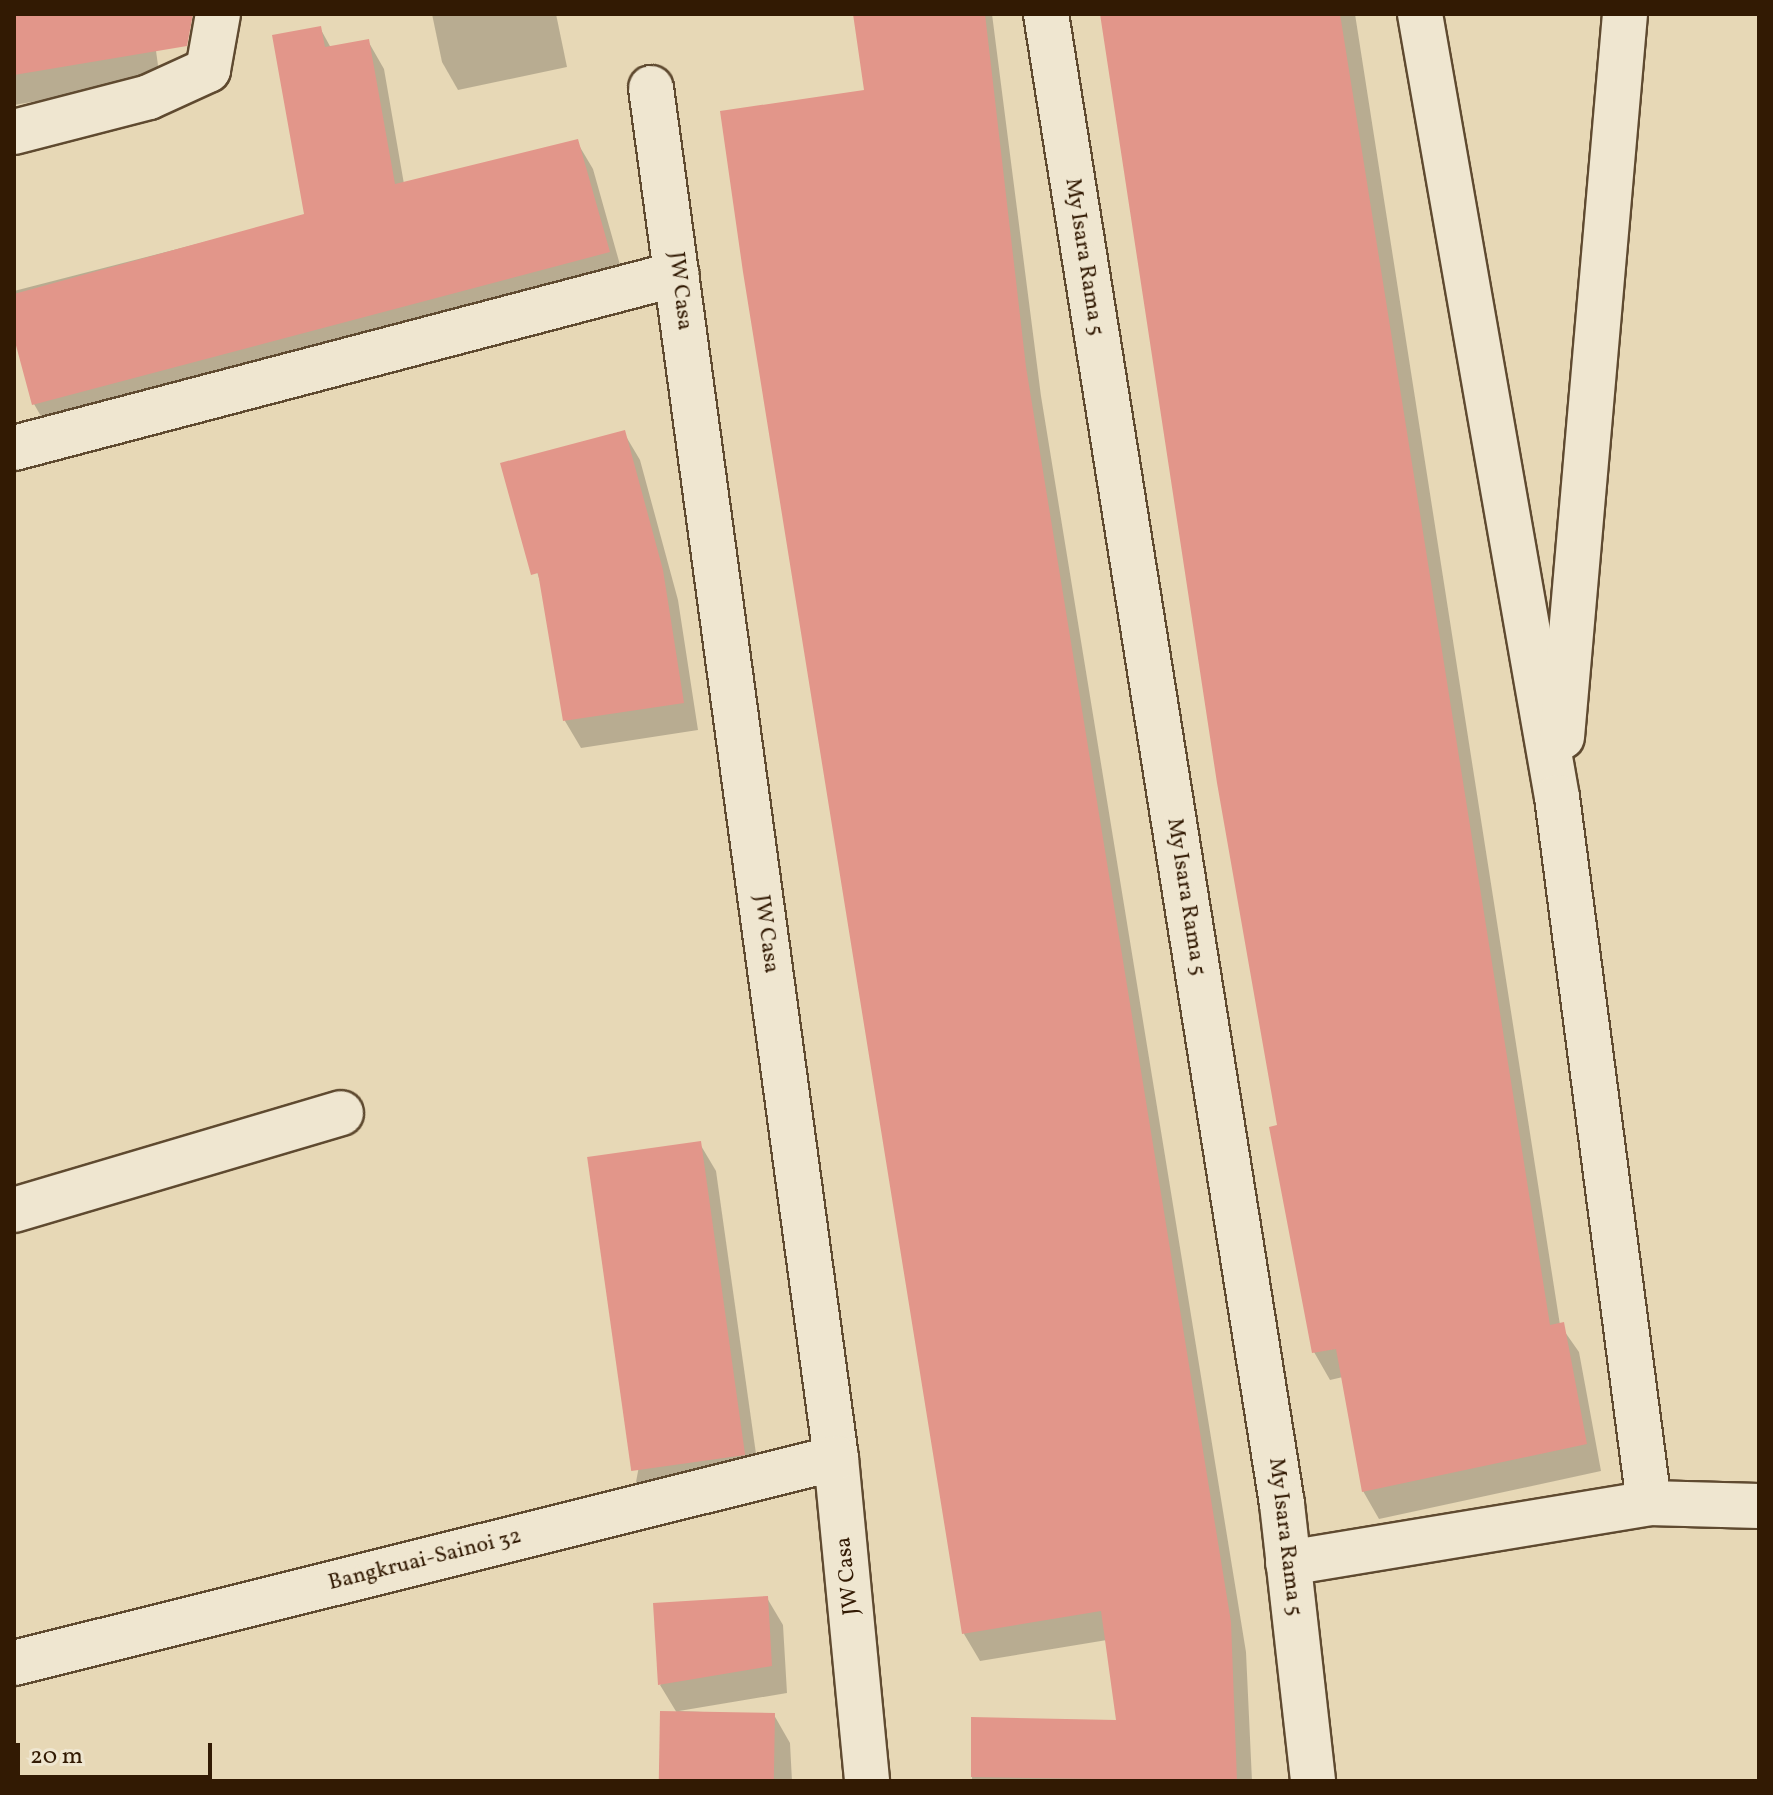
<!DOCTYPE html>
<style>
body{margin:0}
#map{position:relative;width:1773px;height:1795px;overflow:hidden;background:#e7d8b6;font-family:Vollkorn,serif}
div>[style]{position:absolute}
.shadow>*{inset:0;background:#0003}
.building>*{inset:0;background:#e2968a;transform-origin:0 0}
.roads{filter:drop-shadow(2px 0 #5f4a30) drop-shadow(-2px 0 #5f4a30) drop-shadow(0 2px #5f4a30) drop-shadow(0 -2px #5f4a30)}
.minor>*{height:44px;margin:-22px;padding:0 22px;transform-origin:22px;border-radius:22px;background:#efe6d0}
span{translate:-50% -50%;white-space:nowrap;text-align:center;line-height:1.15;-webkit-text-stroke:6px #efe6d0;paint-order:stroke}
.street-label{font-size:22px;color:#321a03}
.frame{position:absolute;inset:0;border:16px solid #321a03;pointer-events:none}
.scale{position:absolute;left:16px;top:1743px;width:196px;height:36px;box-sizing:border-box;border:4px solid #321a03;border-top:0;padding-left:10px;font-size:24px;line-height:28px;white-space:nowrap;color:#321a03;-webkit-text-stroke:6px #efe6d0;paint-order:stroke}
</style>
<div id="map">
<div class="shadow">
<div style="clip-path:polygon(14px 14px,151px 14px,160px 80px,14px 105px)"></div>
<div style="clip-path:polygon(432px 14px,556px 14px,567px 67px,458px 90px,442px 62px)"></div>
<div style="clip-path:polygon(855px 14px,992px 14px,1041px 396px,1246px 1652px,1252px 1781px,972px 1781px,973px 1720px,1119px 1722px,1107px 1640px,980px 1661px,964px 1634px,722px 113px,866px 92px)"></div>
<div style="clip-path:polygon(1101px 14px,1355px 14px,1560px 1325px,1579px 1352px,1601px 1471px,1379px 1519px,1363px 1491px,1343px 1377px,1330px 1380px,1314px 1352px,1271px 1129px,1279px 1127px)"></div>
<div style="clip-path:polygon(320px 28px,331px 48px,368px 41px,384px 69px,404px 184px,577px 142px,593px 169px,624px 279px,50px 432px,34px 404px,14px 330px,14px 291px,306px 216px)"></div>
<div style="clip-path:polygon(624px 433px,640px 460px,678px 600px,698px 730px,581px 748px,565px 721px,544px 594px,503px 464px)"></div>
<div style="clip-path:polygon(700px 1144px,716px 1171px,760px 1482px,652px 1509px,636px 1482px)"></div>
<div style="clip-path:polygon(767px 1598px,783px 1625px,787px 1693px,679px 1711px,774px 1715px,790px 1743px,792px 1781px,666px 1781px,677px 1713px,660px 1685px)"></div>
</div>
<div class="building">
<div style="clip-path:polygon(14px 14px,193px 14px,187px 46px,14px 75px)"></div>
<div style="clip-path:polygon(853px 14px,985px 14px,1026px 367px,1231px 1622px,1237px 1781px,971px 1777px,971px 1717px,1116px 1720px,1101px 1611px,962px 1634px,743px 272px,720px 111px,864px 90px)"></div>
<div style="clip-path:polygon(1100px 14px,1340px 14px,1550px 1325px,1564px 1322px,1587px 1444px,1362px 1492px,1336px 1349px,1312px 1353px,1269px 1127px,1277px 1125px,1217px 783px)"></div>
<div style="clip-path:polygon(321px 26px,325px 47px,369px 39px,395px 184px,578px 139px,610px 252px,32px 405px,14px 338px,14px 294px,304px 214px,272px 35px)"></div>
<div style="clip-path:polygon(625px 430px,663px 570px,684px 703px,563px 721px,538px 573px,531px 575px,500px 463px)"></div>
<div style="left:701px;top:1141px;width:317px;height:115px;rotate:82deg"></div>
<div style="clip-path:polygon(768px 1596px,772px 1666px,658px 1685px,653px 1603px)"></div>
<div style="left:660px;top:1711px;width:115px;height:70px;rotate:1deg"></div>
</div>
<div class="roads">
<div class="minor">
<div style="left:1046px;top:14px;width:1509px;rotate:81deg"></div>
<div style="left:1282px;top:1504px;width:279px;rotate:83.6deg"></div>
<div style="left:1420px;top:14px;width:795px;rotate:80.08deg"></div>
<div style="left:1557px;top:797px;width:712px;rotate:82.58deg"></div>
<div style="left:651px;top:88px;width:1382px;rotate:82.31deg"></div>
<div style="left:836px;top:1458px;width:324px;rotate:84.5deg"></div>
<div style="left:14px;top:132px;width:139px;rotate:-14.5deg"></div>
<div style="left:149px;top:97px;width:65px;rotate:-24.6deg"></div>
<div style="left:208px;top:70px;width:57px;rotate:-79.9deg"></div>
<div style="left:14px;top:448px;width:685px;rotate:-14.71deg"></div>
<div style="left:1562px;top:737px;width:726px;rotate:-85.02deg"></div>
<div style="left:14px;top:1210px;width:341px;rotate:-16.5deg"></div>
<div style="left:1288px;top:1563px;width:366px;rotate:-9.4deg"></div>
<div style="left:1649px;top:1503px;width:110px;rotate:1.6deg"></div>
<div style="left:14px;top:1663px;width:847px;rotate:-14deg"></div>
</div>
</div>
<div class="street-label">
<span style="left:1084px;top:257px;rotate:81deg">My Isara Rama 5</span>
<span style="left:680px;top:291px;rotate:83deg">JW Casa</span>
<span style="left:1186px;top:897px;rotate:81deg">My Isara Rama 5</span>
<span style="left:766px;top:934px;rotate:82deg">JW Casa</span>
<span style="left:1285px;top:1537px;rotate:83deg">My Isara Rama 5</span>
<span style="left:425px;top:1560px;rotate:-14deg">Bangkruai-Sainoi 32</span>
<span style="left:848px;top:1576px;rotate:-96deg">JW Casa</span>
</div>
<div class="frame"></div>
<div class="scale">20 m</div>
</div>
